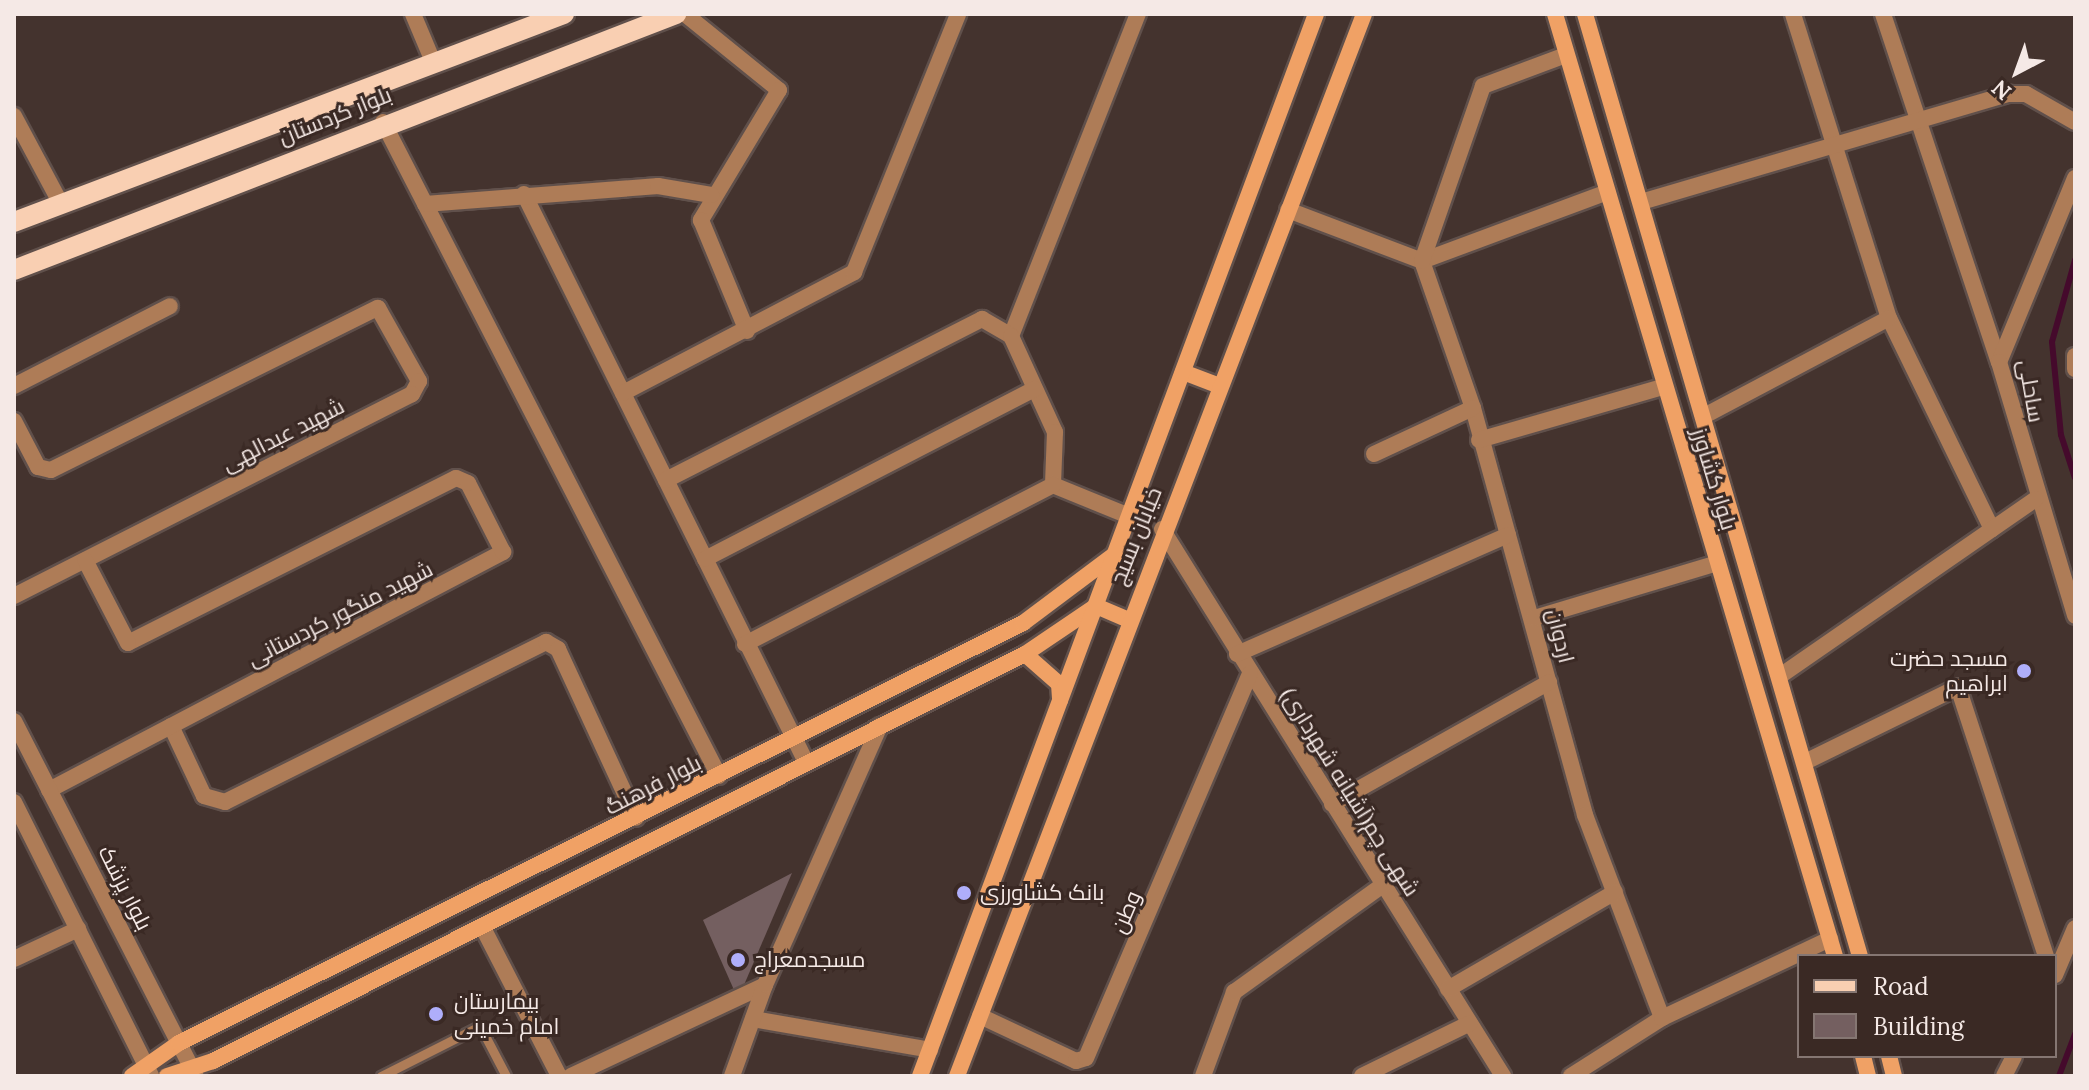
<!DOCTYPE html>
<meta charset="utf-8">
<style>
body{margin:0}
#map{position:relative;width:2089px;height:1090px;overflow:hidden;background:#44332e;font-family:Lora,Cairo,serif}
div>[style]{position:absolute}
.stream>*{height:6px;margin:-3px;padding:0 3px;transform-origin:3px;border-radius:3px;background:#450a2c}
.building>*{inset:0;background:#745f60}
.roads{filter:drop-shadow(2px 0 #60504b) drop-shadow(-2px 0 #60504b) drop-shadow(0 2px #60504b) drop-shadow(0 -2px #60504b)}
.service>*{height:9px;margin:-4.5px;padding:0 4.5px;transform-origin:4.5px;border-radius:4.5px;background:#ae7c57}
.minor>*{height:16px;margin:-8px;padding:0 8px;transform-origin:8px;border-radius:8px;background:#ae7c57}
.tertiary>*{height:16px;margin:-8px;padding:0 8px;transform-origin:8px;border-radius:8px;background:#ae7c57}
.secondary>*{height:16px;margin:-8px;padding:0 8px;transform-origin:8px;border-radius:8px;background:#f0a165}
.primary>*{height:20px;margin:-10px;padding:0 10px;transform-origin:10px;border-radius:10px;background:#f9cfb2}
.dots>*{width:22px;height:22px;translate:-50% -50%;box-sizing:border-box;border:4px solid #3a2924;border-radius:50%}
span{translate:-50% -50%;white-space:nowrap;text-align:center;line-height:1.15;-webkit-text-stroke:6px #3a2924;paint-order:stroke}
.street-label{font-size:22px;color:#f5e9e6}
.poi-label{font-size:22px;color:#f5e9e6}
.right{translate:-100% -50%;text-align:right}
.left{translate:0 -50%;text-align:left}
.frame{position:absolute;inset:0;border:16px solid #f5e9e6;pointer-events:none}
.legend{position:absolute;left:1797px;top:954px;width:260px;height:104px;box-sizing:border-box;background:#3a2924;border:2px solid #857672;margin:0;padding:10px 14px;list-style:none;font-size:24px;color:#f5e9e6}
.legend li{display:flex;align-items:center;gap:16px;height:40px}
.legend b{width:40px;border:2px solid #857672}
.north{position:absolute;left:1977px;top:32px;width:80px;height:80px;-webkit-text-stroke:6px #3a2924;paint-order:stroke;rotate:221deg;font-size:22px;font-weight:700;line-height:32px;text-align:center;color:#f5e9e6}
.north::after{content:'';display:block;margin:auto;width:28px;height:36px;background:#f5e9e6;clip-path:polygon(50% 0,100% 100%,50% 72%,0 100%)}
</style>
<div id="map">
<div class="stream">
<div style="left:2075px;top:260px;width:85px;rotate:105.7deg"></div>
<div style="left:2052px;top:342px;width:93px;rotate:84.5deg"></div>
<div style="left:2061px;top:435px;width:45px;rotate:72deg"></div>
<div style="left:2059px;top:1076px;width:45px;rotate:-69.1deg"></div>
</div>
<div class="building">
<div style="clip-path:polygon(792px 873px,738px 999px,703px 920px)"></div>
</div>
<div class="roads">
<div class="service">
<div style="left:381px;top:1076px;width:111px;rotate:-26.8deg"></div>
<div style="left:480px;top:1026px;width:56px;rotate:62.5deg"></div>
</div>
<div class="minor">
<div style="left:413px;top:14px;width:54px;rotate:67.2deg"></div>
<div style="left:685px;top:14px;width:121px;rotate:39deg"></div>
<div style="left:779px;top:90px;width:152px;rotate:121deg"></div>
<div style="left:701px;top:220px;width:120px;rotate:67.5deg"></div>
<div style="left:1793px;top:14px;width:319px;rotate:72.5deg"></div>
<div style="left:1889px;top:318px;width:235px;rotate:64deg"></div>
<div style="left:1883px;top:14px;width:367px;rotate:71.6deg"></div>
<div style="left:14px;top:116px;width:100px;rotate:61.9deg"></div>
<div style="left:383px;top:122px;width:735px;rotate:62.81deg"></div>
<div style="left:2075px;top:178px;width:199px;rotate:112.4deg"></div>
<div style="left:1999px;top:362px;width:265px;rotate:73.3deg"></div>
<div style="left:524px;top:194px;width:634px;rotate:63.6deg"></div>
<div style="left:1641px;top:202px;width:384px;rotate:-16.4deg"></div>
<div style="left:2009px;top:94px;width:17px"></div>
<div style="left:2026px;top:94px;width:56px;rotate:29.7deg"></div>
<div style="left:425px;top:204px;width:234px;rotate:-4.4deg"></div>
<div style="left:658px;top:186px;width:54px;rotate:9.6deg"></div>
<div style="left:1288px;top:210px;width:143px;rotate:20.8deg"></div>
<div style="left:1422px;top:261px;width:198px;rotate:-20.4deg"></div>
<div style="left:1422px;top:261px;width:156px;rotate:70.9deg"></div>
<div style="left:1473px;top:408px;width:422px;rotate:74.6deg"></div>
<div style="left:1585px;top:815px;width:217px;rotate:69.2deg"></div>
<div style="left:1422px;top:261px;width:185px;rotate:-70.8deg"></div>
<div style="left:1483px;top:86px;width:89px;rotate:-20.5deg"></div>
<div style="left:1011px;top:336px;width:346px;rotate:-68.5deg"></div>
<div style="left:2075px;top:356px;width:13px;rotate:90deg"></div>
<div style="left:14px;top:386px;width:175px;rotate:-27.1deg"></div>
<div style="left:623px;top:393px;width:261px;rotate:-27.6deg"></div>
<div style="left:854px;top:272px;width:278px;rotate:-68deg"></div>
<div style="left:1704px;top:416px;width:209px;rotate:-27.9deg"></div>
<div style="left:14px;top:421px;width:52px;rotate:62.4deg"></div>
<div style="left:38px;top:467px;width:13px;rotate:13deg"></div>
<div style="left:51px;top:470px;width:365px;rotate:-26.4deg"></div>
<div style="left:378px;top:308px;width:84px;rotate:60.7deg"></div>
<div style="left:419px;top:381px;width:15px;rotate:118deg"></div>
<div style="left:412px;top:394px;width:446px;rotate:153.1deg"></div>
<div style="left:1479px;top:440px;width:191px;rotate:-16.1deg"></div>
<div style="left:1374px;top:454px;width:109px;rotate:-24.9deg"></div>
<div style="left:666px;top:480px;width:355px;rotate:-27deg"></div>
<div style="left:982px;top:319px;width:34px;rotate:30deg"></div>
<div style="left:1011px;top:336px;width:106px;rotate:65.4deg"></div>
<div style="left:1055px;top:432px;width:53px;rotate:92.2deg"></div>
<div style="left:1053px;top:485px;width:82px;rotate:22.2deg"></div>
<div style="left:1162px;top:529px;width:645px;rotate:58.06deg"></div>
<div style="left:705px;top:559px;width:371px;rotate:-27.3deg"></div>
<div style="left:1534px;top:618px;width:191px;rotate:-16.7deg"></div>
<div style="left:745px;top:644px;width:347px;rotate:-27.3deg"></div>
<div style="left:1237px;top:654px;width:296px;rotate:-23.7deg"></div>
<div style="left:1780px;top:676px;width:311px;rotate:-34.7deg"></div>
<div style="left:171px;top:726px;width:77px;rotate:64.8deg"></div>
<div style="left:204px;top:796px;width:22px;rotate:16deg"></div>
<div style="left:225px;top:802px;width:359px;rotate:-26.5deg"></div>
<div style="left:546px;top:642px;width:14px;rotate:30deg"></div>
<div style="left:558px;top:649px;width:186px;rotate:65.2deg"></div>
<div style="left:1805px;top:762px;width:170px;rotate:-26.1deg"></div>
<div style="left:1958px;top:687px;width:283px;rotate:71.9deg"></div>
<div style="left:49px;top:790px;width:513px;rotate:-27.66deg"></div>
<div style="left:503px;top:552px;width:77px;rotate:-116.9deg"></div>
<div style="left:468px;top:483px;width:13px;rotate:-157deg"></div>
<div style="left:456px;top:478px;width:367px;rotate:153.3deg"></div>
<div style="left:128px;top:643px;width:93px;rotate:-117.4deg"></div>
<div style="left:1332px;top:804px;width:249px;rotate:-29.3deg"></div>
<div style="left:482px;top:926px;width:169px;rotate:62.8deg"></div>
<div style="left:14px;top:959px;width:71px;rotate:-25.1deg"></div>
<div style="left:2055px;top:975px;width:51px;rotate:-66.9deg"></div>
<div style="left:1448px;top:989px;width:193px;rotate:-30.1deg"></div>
<div style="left:980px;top:1016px;width:106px;rotate:25.1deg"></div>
<div style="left:1076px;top:1061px;width:10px;rotate:-17deg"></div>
<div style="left:1086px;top:1058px;width:418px;rotate:-66.9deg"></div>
<div style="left:753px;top:1019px;width:180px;rotate:9.9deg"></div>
<div style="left:571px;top:1076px;width:214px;rotate:-25.1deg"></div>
<div style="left:732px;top:1076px;width:97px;rotate:-70.1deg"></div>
<div style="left:765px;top:985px;width:283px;rotate:-66.1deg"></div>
<div style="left:1203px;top:1076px;width:90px;rotate:-69.7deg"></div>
<div style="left:1234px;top:992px;width:183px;rotate:-35.7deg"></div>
<div style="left:1362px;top:1076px;width:120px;rotate:-26.1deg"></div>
<div style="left:1571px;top:1076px;width:108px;rotate:-32.5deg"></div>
<div style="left:1662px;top:1018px;width:186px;rotate:-25.2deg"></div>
<div style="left:2004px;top:1076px;width:22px;rotate:-63deg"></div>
</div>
<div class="tertiary">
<div style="left:14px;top:721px;width:399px;rotate:62.9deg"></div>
<div style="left:14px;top:802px;width:306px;rotate:63.4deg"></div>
</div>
<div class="secondary">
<div style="left:1555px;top:14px;width:983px;rotate:73.45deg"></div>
<div style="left:1585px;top:14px;width:981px;rotate:73.73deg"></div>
<div style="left:1183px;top:372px;width:39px;rotate:21deg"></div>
<div style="left:1025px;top:654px;width:45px;rotate:41.4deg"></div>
<div style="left:1059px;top:684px;width:16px;rotate:86deg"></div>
<div style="left:1863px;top:1056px;width:21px;rotate:76deg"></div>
<div style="left:1889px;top:1056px;width:21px;rotate:76deg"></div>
<div style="left:132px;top:1076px;width:57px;rotate:-35.1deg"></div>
<div style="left:179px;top:1043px;width:943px;rotate:-26.46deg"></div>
<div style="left:1023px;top:623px;width:114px;rotate:-36.8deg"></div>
<div style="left:167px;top:1076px;width:48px;rotate:-18.1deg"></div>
<div style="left:213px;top:1061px;width:908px;rotate:-26.62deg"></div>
<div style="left:1025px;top:654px;width:86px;rotate:-34.1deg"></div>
<div style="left:1096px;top:606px;width:34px;rotate:23deg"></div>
<div style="left:920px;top:1076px;width:1133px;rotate:-69.55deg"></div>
<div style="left:957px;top:1076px;width:1137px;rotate:-69.03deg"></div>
</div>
<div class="primary">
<div style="left:14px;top:222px;width:588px;rotate:-20.72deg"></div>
<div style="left:14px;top:270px;width:710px;rotate:-21.14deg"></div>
</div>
</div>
<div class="dots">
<div style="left:2024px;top:671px;background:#afaefa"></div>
<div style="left:964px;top:893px;background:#afaefa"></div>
<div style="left:738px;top:960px;background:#afaefa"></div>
<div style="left:436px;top:1014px;background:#afaefa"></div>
</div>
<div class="street-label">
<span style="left:335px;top:116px;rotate:-22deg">بلوار کردستان</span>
<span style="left:2031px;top:391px;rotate:80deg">ساحلی</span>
<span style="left:283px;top:435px;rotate:-27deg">شهید عبدالهی</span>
<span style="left:1714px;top:479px;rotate:73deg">بلوار کشاورز</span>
<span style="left:1136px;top:536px;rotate:-68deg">خیابان بسیج</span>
<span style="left:340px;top:614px;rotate:-27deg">شهید منگور کردستانی</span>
<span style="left:1560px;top:636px;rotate:76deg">اردوان</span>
<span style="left:653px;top:785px;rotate:-27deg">بلوار فرهنگ</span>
<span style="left:1350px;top:792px;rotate:58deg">شهی چم(آشیانه شهرداری)</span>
<span style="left:125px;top:888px;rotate:63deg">بلوار پزشک</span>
<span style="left:1126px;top:912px;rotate:-67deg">وطن</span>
</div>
<div class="poi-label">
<span class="right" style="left:2008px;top:671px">مسجد حضرت<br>ابراهیم</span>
<span class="left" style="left:980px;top:893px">بانک کشاورزی</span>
<span class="left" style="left:754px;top:960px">مسجدمعراج</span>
<span class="left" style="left:454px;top:1014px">بیمارستان<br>امام خمینی</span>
</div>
<div class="frame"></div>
<ul class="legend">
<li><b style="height:10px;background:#f9cfb2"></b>Road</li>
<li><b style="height:22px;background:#745f60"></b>Building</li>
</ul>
<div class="north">N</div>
</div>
